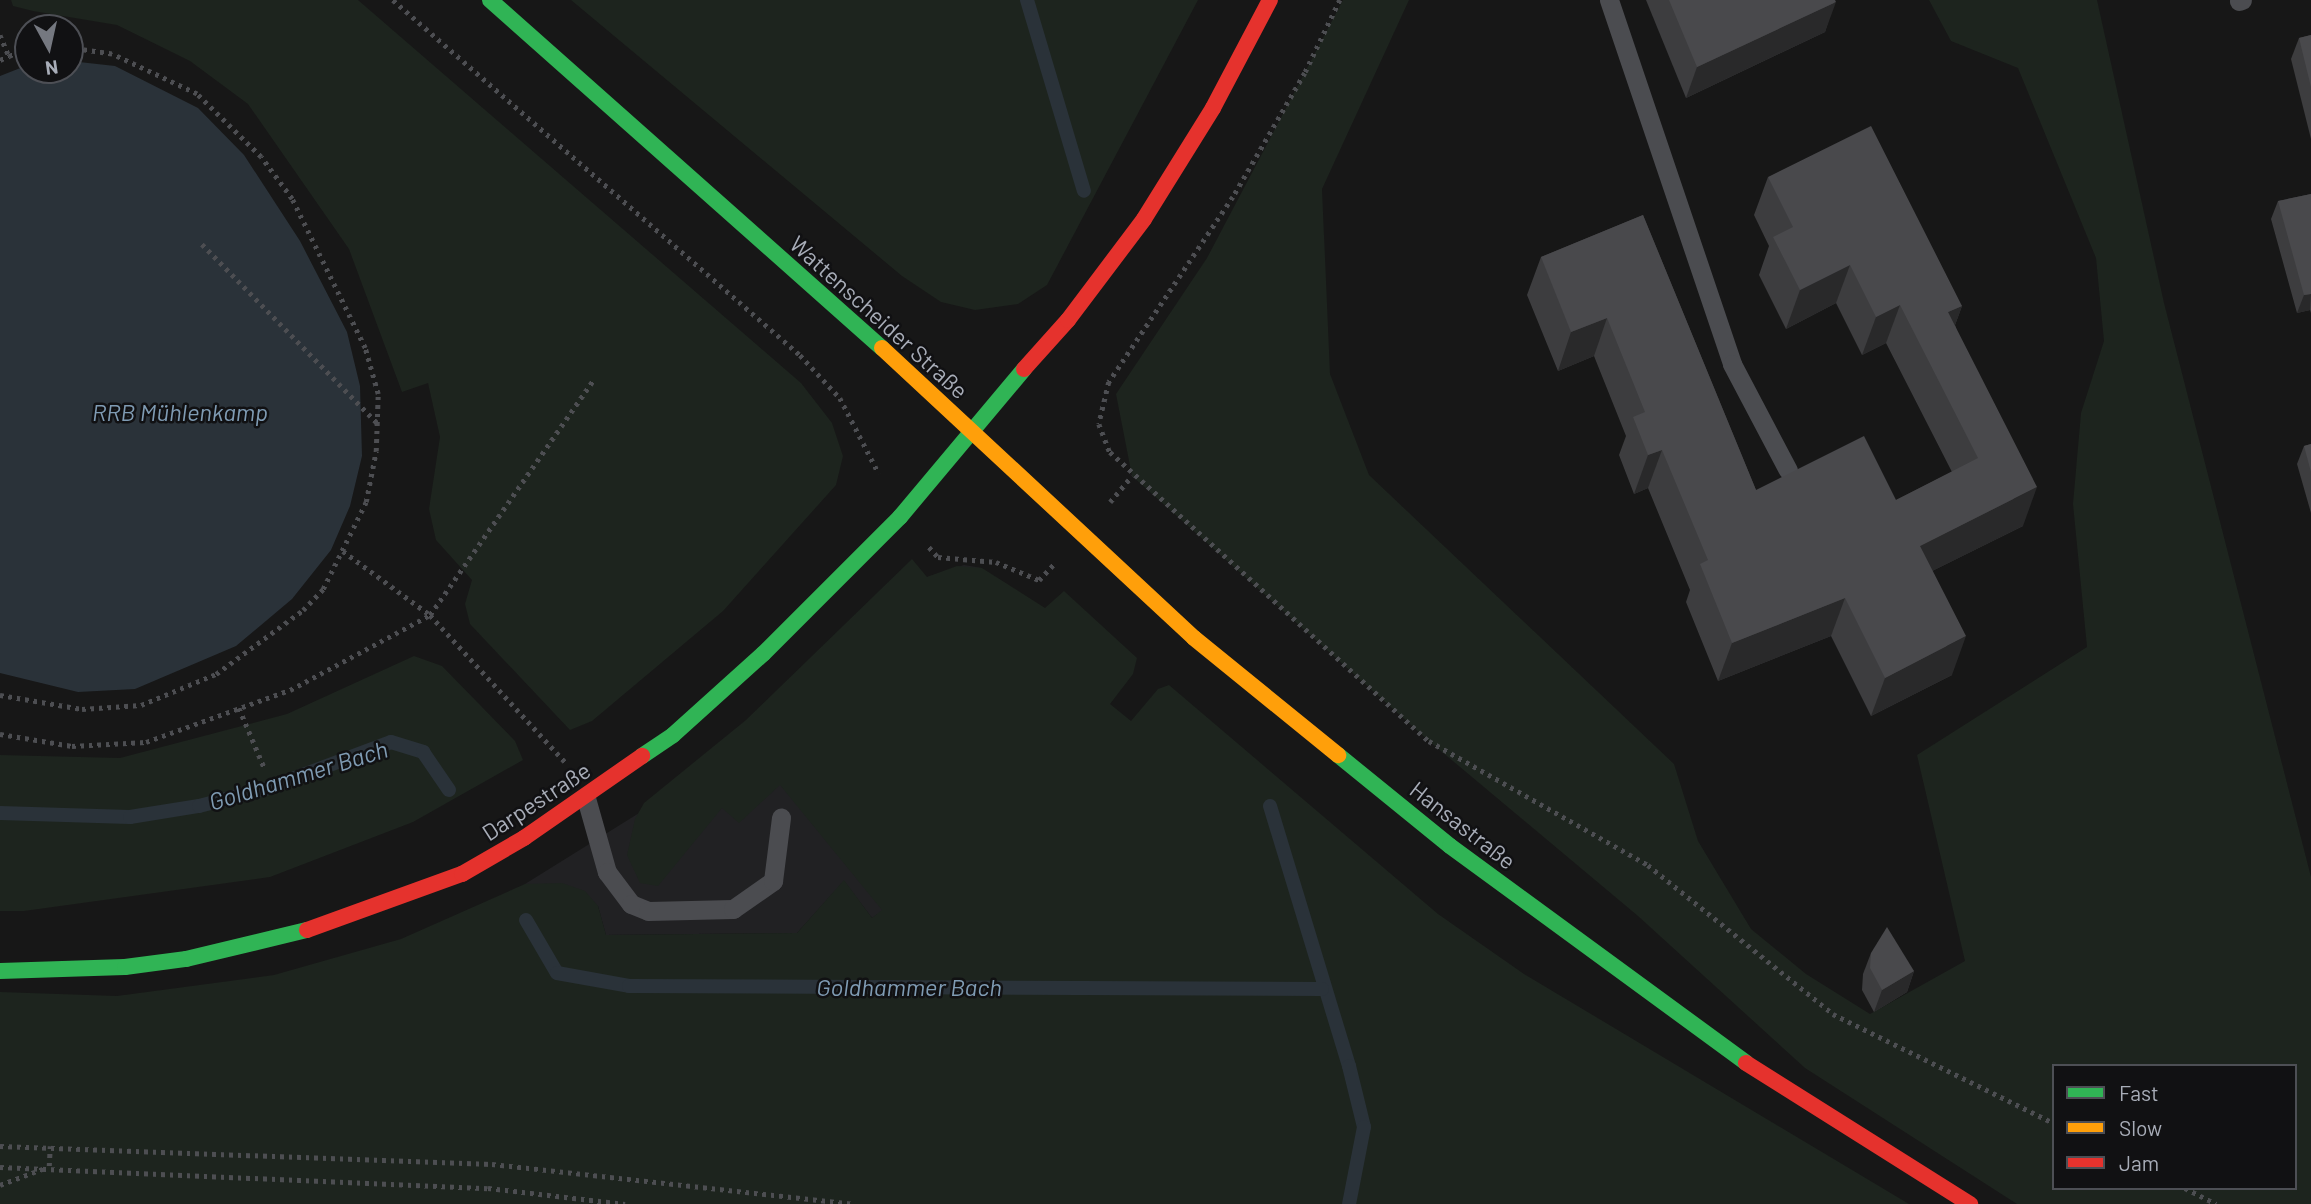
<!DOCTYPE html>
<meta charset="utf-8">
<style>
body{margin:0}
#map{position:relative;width:2311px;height:1204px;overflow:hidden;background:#171717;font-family:Barlow,sans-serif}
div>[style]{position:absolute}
.built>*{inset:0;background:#212123}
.green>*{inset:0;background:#1d241e}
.water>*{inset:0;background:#2a3239}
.stream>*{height:14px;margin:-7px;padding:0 7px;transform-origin:7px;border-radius:7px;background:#2a3239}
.path>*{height:4.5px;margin-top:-2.25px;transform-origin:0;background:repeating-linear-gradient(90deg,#4d4e52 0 3.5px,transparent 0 8.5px)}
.lane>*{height:19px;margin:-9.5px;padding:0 9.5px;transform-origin:9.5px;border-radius:9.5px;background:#4b4c50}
.fast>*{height:16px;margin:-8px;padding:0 8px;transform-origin:8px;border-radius:8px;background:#30b455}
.slow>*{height:16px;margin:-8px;padding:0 8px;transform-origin:8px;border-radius:8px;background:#ff9f0a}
.jam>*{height:16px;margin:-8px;padding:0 8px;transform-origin:8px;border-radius:8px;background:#e5322d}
.wall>*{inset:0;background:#3d3d3f}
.shaded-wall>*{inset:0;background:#29292a}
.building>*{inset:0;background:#49494c}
span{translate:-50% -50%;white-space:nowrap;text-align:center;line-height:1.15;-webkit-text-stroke:5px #111113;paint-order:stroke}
.street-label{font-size:23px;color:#a8adb8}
.water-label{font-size:24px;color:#7f9bb3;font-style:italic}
.legend{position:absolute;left:2052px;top:1064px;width:245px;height:126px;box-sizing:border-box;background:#111113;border:2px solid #4d4f55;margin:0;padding:9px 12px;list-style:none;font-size:21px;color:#a8adb8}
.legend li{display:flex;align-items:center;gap:14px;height:35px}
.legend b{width:35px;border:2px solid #4d4f55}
.north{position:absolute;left:14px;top:14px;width:70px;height:70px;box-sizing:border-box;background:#111113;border:2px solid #4d4f55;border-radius:50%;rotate:172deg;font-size:19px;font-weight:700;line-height:28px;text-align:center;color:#a8adb8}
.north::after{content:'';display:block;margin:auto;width:24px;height:32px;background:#757880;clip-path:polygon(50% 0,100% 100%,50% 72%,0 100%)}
</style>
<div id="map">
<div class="built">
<div style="clip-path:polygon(964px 565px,982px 568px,882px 911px,872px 918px,844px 881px,797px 933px,606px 935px,598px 906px,525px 884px,660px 800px,927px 577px)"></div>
</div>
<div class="green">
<div style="clip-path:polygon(11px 0,358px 0,801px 383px,832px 423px,843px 456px,836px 485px,723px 611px,592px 721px,570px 730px,470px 624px,465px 604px,472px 580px,436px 540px,429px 509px,440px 437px,428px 383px,402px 392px,349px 249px,248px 104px,190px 61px,117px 25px,33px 11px,13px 6px)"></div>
<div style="clip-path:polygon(571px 0,1198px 0,1047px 285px,1018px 304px,975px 310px,941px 302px,902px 276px)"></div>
<div style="clip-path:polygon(evenodd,1343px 0,1409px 0,1322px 189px,1330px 374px,1369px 475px,1674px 764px,1698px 841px,1751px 929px,1806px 974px,1870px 1014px,1965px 961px,1917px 755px,2087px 647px,2073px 504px,2081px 413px,2104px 341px,2096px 258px,2018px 68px,1951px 41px,1929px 0,2097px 0,2164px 303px,2311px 877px,2311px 1204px,2017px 1204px,1805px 1068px,1638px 916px,1429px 741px,1132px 476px,1116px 394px,1207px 258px,1343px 0,2054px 1066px,2295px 1066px,2295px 1188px,2054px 1188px,2054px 1066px)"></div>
<div style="clip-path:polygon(912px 559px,927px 577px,957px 566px,982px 568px,1045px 608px,1064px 591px,1137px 658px,1133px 674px,1110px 704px,1131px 721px,1158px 689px,1169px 685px,1438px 914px,1524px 974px,1909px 1204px,0 1204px,0 992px,117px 996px,274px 975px,401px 939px,525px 884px,562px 883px,585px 891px,598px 906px,606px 935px,797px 933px,844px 880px,872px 918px,882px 910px,780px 785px,739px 823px,722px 808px,658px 886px,640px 883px,627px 855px,635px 819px,644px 803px,746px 720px)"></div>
<div style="clip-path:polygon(414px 656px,442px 666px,515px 741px,523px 760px,413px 822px,270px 877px,24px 911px,0 911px,0 755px,120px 758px,287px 714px)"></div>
</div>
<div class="water">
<div style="clip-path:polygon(70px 61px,115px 66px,198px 108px,244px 155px,300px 241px,347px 332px,360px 386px,362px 456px,350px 506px,331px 550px,292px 599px,236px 646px,135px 689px,78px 692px,0 673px,0 76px,28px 65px,28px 70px,70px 70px)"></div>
</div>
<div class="stream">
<div style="left:1027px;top:0;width:199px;rotate:73.4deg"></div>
<div style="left:1270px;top:806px;width:272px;rotate:73.1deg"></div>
<div style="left:1349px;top:1066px;width:63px;rotate:76.2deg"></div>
<div style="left:1364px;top:1127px;width:78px;rotate:101deg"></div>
<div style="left:0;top:813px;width:130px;rotate:1.8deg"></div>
<div style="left:130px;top:817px;width:70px;rotate:-9.1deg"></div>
<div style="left:199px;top:806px;width:71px;rotate:-14.6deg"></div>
<div style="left:268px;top:788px;width:131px;rotate:-20.5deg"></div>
<div style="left:391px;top:742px;width:34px;rotate:17deg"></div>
<div style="left:423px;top:752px;width:46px;rotate:55.6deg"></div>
<div style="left:526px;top:920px;width:61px;rotate:59.7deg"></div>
<div style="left:557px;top:973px;width:73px;rotate:10.2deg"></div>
<div style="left:629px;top:986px;width:693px;rotate:0.25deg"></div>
</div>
<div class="path">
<div style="left:393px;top:0;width:540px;rotate:41.1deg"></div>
<div style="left:800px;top:355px;width:59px;rotate:47.1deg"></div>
<div style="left:840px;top:398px;width:85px;rotate:62.8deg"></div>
<div style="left:1340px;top:0;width:81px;rotate:115.6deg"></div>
<div style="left:1305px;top:73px;width:143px;rotate:120.1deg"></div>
<div style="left:1233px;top:197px;width:223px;rotate:123.8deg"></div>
<div style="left:1109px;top:382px;width:43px;rotate:103.4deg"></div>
<div style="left:1099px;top:424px;width:30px;rotate:69deg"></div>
<div style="left:1110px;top:452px;width:430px;rotate:42.2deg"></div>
<div style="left:1429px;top:741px;width:252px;rotate:29.5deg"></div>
<div style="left:1648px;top:865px;width:238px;rotate:38.8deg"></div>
<div style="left:1833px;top:1014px;width:246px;rotate:26.3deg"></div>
<div style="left:0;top:35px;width:23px;rotate:67deg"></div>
<div style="left:9px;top:56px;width:21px;rotate:-23deg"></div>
<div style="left:0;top:60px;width:10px;rotate:-24deg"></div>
<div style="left:202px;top:244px;width:252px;rotate:45.6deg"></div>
<div style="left:1110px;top:502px;width:34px;rotate:-50deg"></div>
<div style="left:929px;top:547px;width:13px;rotate:48deg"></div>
<div style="left:938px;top:557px;width:58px;rotate:4.9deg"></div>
<div style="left:996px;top:562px;width:47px;rotate:22.7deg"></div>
<div style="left:1039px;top:580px;width:23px;rotate:-47deg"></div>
<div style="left:343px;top:551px;width:108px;rotate:36.3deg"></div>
<div style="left:430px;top:615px;width:200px;rotate:47.4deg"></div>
<div style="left:0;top:695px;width:83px;rotate:9.7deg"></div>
<div style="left:82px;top:709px;width:59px;rotate:-3.9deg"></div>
<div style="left:141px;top:705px;width:81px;rotate:-22.5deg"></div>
<div style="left:216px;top:674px;width:108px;rotate:-36.3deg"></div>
<div style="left:303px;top:610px;width:29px;rotate:-46deg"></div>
<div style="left:323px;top:589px;width:97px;rotate:-63.7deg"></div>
<div style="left:366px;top:502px;width:52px;rotate:-78.9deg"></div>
<div style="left:376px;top:451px;width:57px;rotate:-88deg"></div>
<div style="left:378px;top:394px;width:48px;rotate:-105.8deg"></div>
<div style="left:365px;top:348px;width:166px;rotate:-116.1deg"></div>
<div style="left:292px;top:199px;width:52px;rotate:-126.4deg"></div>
<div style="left:261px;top:157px;width:90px;rotate:-135.5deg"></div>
<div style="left:197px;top:94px;width:94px;rotate:-154.8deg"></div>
<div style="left:112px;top:54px;width:42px;rotate:-171.9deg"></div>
<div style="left:239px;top:708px;width:64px;rotate:67deg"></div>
<div style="left:0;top:734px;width:73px;rotate:9.5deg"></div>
<div style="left:72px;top:746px;width:74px;rotate:-3.1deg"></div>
<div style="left:146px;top:742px;width:153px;rotate:-19.9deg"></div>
<div style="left:290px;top:690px;width:159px;rotate:-28.2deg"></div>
<div style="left:430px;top:615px;width:287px;rotate:-55.2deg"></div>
<div style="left:0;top:1146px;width:492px;rotate:2.1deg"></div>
<div style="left:492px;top:1164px;width:365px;rotate:6.3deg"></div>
<div style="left:49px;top:1166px;width:20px;rotate:-87deg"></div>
<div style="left:0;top:1167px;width:488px;rotate:2.5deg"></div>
<div style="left:488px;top:1188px;width:138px;rotate:6.7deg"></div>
<div style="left:0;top:1185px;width:48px;rotate:-20.7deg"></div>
<div style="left:2185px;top:1188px;width:35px;rotate:27deg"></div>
</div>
<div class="lane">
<div style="left:1609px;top:0;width:384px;rotate:71.3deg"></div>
<div style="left:1732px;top:364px;width:120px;rotate:62.2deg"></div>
<div style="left:2239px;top:1px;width:3px;rotate:-18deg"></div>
<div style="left:586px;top:798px;width:77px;rotate:74.2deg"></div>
<div style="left:607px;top:872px;width:40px;rotate:53deg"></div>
<div style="left:631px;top:904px;width:18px;rotate:22deg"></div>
<div style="left:648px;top:911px;width:85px;rotate:-1.3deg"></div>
<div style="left:733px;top:909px;width:49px;rotate:-35deg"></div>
<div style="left:773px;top:881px;width:64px;rotate:-82.8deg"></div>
</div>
<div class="fast">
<div style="left:490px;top:0;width:524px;rotate:41.6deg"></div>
<div style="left:1338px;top:755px;width:144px;rotate:39.1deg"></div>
<div style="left:1450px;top:846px;width:367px;rotate:36.2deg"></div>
<div style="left:642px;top:756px;width:37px;rotate:-34deg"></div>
<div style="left:673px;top:735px;width:121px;rotate:-42deg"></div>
<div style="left:763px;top:654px;width:194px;rotate:-45deg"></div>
<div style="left:900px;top:517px;width:193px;rotate:-50deg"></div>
<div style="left:0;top:971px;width:125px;rotate:-1.8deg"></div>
<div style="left:125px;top:967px;width:62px;rotate:-7.5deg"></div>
<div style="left:186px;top:959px;width:124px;rotate:-13.5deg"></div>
</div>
<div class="slow">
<div style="left:882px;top:348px;width:426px;rotate:42.9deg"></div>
<div style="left:1194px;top:638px;width:186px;rotate:39.1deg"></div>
</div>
<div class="jam">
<div style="left:1024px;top:369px;width:66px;rotate:-48.1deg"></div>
<div style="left:1068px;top:320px;width:126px;rotate:-53deg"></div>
<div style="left:1144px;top:219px;width:131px;rotate:-58.1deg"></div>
<div style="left:1213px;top:108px;width:122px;rotate:-62.2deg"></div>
<div style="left:307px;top:930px;width:165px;rotate:-19.9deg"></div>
<div style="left:462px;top:874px;width:72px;rotate:-30.1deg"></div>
<div style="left:524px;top:838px;width:144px;rotate:-34.8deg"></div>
<div style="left:1746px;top:1063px;width:265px;rotate:32.2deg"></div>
</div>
<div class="wall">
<div style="clip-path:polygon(1646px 0,1835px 0,1825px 32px,1686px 98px)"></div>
<div style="clip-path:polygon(2311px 35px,2311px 139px,2291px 59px,2299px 38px)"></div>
<div style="clip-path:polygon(1768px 177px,1962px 306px,1955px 325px,2023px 526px,1932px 571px,1952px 675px,1871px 716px,1831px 636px,1718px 681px,1686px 602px,1690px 590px,1648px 488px,1634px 494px,1619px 455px,1626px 436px,1594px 356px,1558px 371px,1527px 295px,1541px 257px,1643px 215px,1756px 490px,1896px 500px,1952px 472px,1886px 343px,1862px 355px,1836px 303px,1786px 329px,1759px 275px,1769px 246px,1754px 215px)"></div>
<div style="clip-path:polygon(2311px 194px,2311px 313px,2310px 310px,2297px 313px,2271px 219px,2278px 201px)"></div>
<div style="clip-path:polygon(2311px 444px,2311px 513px,2297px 464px,2304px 446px)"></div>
<div style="clip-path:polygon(1871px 953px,1914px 971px,1907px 992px,1874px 1012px,1862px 990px,1863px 974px)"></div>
</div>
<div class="shaded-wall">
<div style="clip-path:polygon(1836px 2px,1825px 32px,1686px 98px,1697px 67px)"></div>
<div style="clip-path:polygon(1850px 265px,1836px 303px,1786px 329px,1800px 290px)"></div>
<div style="clip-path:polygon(2311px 294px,2310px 310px,2297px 313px,2304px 295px)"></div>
<div style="clip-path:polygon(1900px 305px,1886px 343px,1862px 355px,1876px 317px)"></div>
<div style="clip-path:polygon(1962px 306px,1948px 344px,1948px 312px)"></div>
<div style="clip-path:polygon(1607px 318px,1594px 356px,1558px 371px,1571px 332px)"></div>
<div style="clip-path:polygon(1662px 450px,1648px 488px,1634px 494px,1648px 455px)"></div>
<div style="clip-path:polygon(2037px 487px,2023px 526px,1906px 584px,1920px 546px)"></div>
<div style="clip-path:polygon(1845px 598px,1831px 636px,1718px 681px,1732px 643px)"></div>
<div style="clip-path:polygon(1966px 636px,1952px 675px,1871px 716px,1885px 678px)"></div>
<div style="clip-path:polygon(1914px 971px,1907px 992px,1874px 1012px,1882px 990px)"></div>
</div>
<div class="building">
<div style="clip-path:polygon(1669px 0,1835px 0,1836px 2px,1697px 67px)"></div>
<div style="clip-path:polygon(2311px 35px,2311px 87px,2299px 38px)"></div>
<div style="clip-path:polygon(1871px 126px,1962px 306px,1948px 312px,2037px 487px,1920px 546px,1966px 636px,1885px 678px,1845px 598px,1732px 643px,1700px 564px,1708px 560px,1662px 450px,1648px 455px,1633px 417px,1645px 412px,1607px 318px,1571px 332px,1541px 257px,1643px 215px,1756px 490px,1864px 436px,1896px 500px,1978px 458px,1900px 305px,1876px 317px,1850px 265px,1800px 290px,1773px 237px,1793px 227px,1768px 177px)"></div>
<div style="clip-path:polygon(2311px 194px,2311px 294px,2304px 295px,2278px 201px)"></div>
<div style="clip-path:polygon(2311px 444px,2311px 472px,2304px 446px)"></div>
<div style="clip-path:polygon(1887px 927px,1914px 971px,1882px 990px,1870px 968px,1871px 953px)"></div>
</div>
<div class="street-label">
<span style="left:879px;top:317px;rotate:42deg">Wattenscheider Straße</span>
<span style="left:536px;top:801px;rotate:-33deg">Darpestraße</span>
<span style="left:1463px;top:825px;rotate:38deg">Hansastraße</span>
</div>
<div class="water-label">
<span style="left:180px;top:412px">RRB Mühlenkamp</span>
<span style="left:298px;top:775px;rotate:-17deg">Goldhammer Bach</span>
<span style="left:909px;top:987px">Goldhammer Bach</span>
</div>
<ul class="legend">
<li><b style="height:9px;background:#30b455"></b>Fast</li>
<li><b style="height:9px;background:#ff9f0a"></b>Slow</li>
<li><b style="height:9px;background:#e5322d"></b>Jam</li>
</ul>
<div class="north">N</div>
</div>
